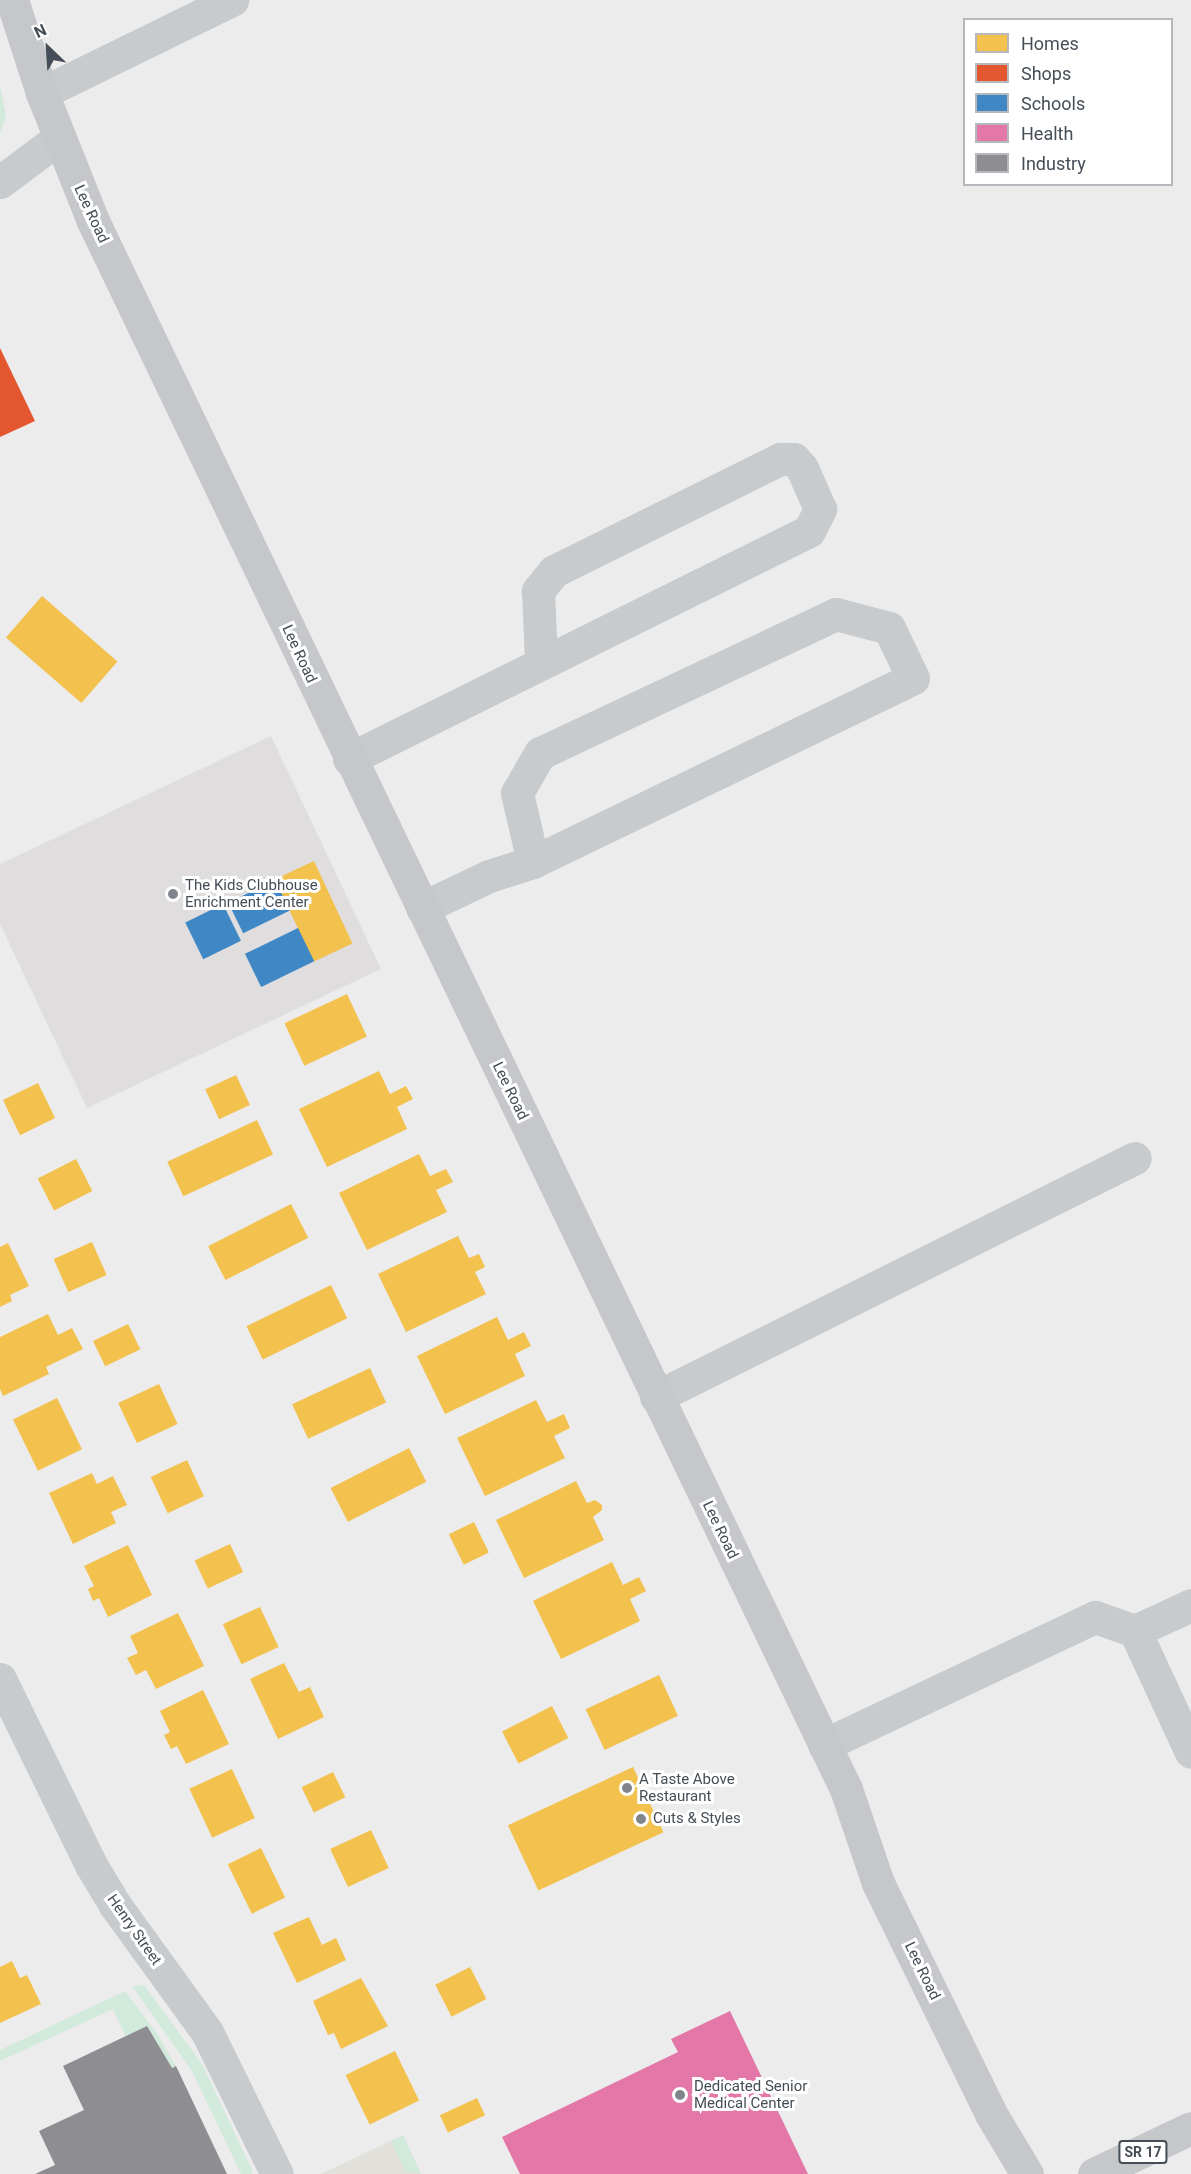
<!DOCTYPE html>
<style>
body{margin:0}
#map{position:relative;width:1191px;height:2174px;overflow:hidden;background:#edecec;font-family:Roboto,sans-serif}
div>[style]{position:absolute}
.commercial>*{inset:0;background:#e2e0da}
.education>*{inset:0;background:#dfdddd}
.green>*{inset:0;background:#d2eadc}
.homes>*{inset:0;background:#f2c14e;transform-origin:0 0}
.shops>*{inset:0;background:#e4572e}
.schools>*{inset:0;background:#3f88c5;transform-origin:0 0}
.health>*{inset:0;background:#e377a8}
.industry>*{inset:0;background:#8d8d92}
.minor>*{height:33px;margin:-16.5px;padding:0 16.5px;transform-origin:16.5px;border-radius:16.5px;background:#c8cbcd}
.major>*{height:33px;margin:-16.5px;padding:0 16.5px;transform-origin:16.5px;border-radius:16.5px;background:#c5c7ca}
.dots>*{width:16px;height:16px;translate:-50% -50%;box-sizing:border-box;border:3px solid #fff;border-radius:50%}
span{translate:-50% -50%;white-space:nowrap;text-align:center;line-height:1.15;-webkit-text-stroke:6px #fff;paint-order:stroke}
.shield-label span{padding:2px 4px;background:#fff;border:2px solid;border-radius:4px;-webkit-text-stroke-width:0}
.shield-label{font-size:14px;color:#454e57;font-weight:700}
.street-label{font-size:15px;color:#454e57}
.poi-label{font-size:15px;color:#454e57}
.left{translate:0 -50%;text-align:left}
.legend{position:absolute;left:963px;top:18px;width:210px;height:168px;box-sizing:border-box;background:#fff;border:2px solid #b5b8bc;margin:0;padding:8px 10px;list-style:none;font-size:18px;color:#454e57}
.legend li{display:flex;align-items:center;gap:12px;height:30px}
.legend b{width:30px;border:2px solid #b5b8bc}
.north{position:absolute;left:18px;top:18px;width:60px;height:60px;-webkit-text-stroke:4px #fff;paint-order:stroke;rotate:335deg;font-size:16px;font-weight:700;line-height:24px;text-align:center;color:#454e57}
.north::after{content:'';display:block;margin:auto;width:21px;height:27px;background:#454e57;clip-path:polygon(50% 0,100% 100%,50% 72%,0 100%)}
</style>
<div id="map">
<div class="commercial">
<div style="clip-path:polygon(403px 2135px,421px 2174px,321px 2174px)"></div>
</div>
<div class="education">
<div style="clip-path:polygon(271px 736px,381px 969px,87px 1108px,0 924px,0 864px)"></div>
</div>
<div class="green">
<div style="clip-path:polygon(0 85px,6px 115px,0 134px)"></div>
<div style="clip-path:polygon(144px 1985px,202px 2064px,253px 2172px,251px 2174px,241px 2174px,192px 2071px,132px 1986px)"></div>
<div style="clip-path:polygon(125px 1991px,156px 2032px,176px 2066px,172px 2068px,147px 2027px,126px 2037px,113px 2009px,0 2061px,0 2050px)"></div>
<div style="clip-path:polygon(403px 2135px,421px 2174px,405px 2171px,391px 2141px)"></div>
</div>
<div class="homes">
<div style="left:42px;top:596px;width:100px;height:55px;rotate:41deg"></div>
<div style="left:314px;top:861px;width:91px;height:43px;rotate:65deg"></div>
<div style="left:347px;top:994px;width:47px;height:69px;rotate:65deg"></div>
<div style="clip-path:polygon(379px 1071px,390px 1094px,406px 1086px,413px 1099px,397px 1107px,407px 1129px,327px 1167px,299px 1109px)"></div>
<div style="left:236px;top:1075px;width:33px;height:34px;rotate:65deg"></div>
<div style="left:38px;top:1083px;width:39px;height:39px;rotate:64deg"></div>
<div style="left:257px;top:1120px;width:38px;height:99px;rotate:65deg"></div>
<div style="clip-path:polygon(419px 1154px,430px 1176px,446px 1169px,453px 1182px,436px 1190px,447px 1212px,367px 1250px,339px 1193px)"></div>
<div style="left:76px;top:1159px;width:36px;height:43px;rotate:63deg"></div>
<div style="left:291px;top:1204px;width:38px;height:93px;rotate:63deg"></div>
<div style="clip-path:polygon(458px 1236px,469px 1258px,479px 1254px,485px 1267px,475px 1272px,486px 1294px,406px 1332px,378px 1274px)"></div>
<div style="left:92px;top:1242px;width:36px;height:42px;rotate:66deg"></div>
<div style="clip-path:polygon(8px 1243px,29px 1286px,10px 1295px,12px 1301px,0 1307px,0 1247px)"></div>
<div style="left:331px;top:1285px;width:37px;height:94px;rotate:64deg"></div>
<div style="clip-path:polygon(48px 1314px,58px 1335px,72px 1328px,83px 1349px,46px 1367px,49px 1374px,3px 1396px,0 1389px,0 1337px)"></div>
<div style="clip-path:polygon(497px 1317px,508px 1340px,524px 1332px,531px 1346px,515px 1354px,525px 1376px,445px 1414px,417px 1356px)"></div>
<div style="left:128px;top:1324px;width:28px;height:39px;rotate:64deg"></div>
<div style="left:370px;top:1368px;width:38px;height:86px;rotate:65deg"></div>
<div style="left:159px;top:1384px;width:44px;height:45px;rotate:65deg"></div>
<div style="left:57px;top:1398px;width:57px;height:49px;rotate:64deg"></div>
<div style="clip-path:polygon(536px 1400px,547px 1422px,564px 1414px,570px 1428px,554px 1436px,565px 1458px,485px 1496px,457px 1438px)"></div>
<div style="left:409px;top:1448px;width:38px;height:88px;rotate:63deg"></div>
<div style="left:187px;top:1460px;width:40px;height:40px;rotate:65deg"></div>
<div style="clip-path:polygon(92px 1473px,97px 1484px,113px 1476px,127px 1505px,111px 1512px,116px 1523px,73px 1544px,49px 1493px)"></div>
<div style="clip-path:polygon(576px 1481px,587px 1503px,595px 1500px,602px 1505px,602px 1510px,593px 1517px,604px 1540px,524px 1578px,496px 1520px)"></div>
<div style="left:474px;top:1522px;width:34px;height:28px;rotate:64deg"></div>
<div style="left:230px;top:1544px;width:31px;height:39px;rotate:65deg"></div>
<div style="clip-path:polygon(128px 1545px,152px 1595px,108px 1617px,99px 1598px,93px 1601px,88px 1589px,94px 1586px,84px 1566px)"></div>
<div style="clip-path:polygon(612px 1562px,623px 1585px,639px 1577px,646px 1591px,630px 1599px,640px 1621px,561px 1659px,533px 1601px)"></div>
<div style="left:260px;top:1607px;width:44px;height:41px;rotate:65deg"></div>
<div style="clip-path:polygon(178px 1613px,204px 1666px,156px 1689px,146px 1670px,136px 1675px,127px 1658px,138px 1653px,130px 1636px)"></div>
<div style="clip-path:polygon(284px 1663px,299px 1692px,310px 1687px,324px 1717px,278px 1739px,250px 1679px)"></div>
<div style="left:659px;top:1675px;width:45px;height:81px;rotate:65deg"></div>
<div style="clip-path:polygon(203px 1690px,229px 1744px,186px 1764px,177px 1746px,171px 1749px,164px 1735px,170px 1732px,160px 1711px)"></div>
<div style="left:552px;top:1706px;width:36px;height:56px;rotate:63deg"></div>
<div style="left:633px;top:1767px;width:72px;height:138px;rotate:65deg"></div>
<div style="left:232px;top:1769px;width:54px;height:47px;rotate:65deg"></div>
<div style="left:333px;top:1772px;width:28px;height:35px;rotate:64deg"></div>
<div style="left:371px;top:1830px;width:42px;height:45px;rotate:65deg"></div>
<div style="left:261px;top:1848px;width:55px;height:37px;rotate:64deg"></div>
<div style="clip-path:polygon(309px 1917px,322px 1945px,336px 1938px,346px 1960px,297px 1983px,273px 1933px)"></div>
<div style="clip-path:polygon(12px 1961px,20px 1978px,27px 1975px,41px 2004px,0 2023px,0 1967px)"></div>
<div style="left:470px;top:1967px;width:36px;height:39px;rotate:63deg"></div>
<div style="clip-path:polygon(361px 1978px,388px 2026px,341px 2049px,334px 2033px,328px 2035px,313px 2001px)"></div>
<div style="left:395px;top:2051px;width:55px;height:55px;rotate:64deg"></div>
<div style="left:477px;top:2098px;width:19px;height:41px;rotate:65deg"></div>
</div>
<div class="shops">
<div style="clip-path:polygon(0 348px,35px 421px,0 437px)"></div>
</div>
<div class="schools">
<div style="left:275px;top:880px;width:34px;height:52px;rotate:64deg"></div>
<div style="left:223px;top:904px;width:41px;height:42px;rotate:64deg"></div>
<div style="left:298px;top:928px;width:37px;height:59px;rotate:64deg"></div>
</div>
<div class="health">
<div style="clip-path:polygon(730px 2011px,808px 2174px,520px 2174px,502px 2137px,678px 2052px,671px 2039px)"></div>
</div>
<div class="industry">
<div style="clip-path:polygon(147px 2026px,172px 2068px,176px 2066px,227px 2174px,35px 2174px,55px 2165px,39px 2131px,84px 2110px,63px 2066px)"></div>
</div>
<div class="minor">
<div style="left:42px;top:93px;width:212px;rotate:-26.1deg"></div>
<div style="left:0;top:182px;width:74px;rotate:-36.7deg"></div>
<div style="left:349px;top:759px;width:513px;rotate:-26.37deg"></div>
<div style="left:809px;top:531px;width:25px;rotate:-63deg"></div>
<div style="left:820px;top:509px;width:45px;rotate:-113.7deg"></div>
<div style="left:802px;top:468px;width:12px;rotate:-132deg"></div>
<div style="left:794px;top:459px;width:14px;rotate:180deg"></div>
<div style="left:780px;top:459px;width:252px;rotate:153.6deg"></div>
<div style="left:554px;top:571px;width:26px;rotate:129deg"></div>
<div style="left:538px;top:591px;width:70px;rotate:87.5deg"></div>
<div style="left:422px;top:908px;width:74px;rotate:-25.5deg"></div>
<div style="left:489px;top:876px;width:46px;rotate:-17.7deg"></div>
<div style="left:533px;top:862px;width:422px;rotate:-25.8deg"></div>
<div style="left:913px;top:678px;width:55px;rotate:-115.6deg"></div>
<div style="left:889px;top:628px;width:55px;rotate:-165.2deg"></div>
<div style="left:836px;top:614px;width:327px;rotate:154.8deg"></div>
<div style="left:540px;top:753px;width:46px;rotate:119.9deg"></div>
<div style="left:517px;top:793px;width:71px;rotate:76.9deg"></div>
<div style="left:656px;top:1397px;width:535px;rotate:-26.52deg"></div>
<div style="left:1135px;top:1631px;width:62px;rotate:-24.9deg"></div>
<div style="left:0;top:1679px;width:207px;rotate:63.9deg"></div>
<div style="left:91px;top:1865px;width:47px;rotate:59deg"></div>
<div style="left:115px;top:1905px;width:157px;rotate:54.1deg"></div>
<div style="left:207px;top:2032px;width:158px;rotate:63.8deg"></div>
<div style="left:824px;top:1745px;width:300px;rotate:-25.3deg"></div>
<div style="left:1095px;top:1617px;width:42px;rotate:19.3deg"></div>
<div style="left:1135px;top:1631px;width:133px;rotate:65.2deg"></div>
</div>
<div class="major">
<div style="left:12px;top:0;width:98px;rotate:72.1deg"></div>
<div style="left:42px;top:93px;width:138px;rotate:68.3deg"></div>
<div style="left:93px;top:221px;width:1739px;rotate:64.35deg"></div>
<div style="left:846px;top:1789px;width:99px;rotate:71.2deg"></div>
<div style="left:878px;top:1883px;width:257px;rotate:63.9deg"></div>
<div style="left:991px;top:2114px;width:70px;rotate:59deg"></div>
<div style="left:1094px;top:2174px;width:107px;rotate:-25.4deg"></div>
</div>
<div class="dots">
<div style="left:173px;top:894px;background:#80858b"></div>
<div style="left:627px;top:1788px;background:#80858b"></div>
<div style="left:641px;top:1819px;background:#80858b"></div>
<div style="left:680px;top:2095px;background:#80858b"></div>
</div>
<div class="shield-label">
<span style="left:1143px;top:2152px">SR 17</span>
</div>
<div class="street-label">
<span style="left:91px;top:214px;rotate:65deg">Lee Road</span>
<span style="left:299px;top:654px;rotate:65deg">Lee Road</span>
<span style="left:510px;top:1091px;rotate:64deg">Lee Road</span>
<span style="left:720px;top:1530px;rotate:64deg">Lee Road</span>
<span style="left:134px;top:1930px;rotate:55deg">Henry Street</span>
<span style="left:922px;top:1971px;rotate:64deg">Lee Road</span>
</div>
<div class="poi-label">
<span class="left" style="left:185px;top:894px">The Kids Clubhouse<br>Enrichment Center</span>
<span class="left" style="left:639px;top:1788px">A Taste Above<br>Restaurant</span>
<span class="left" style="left:653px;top:1819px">Cuts &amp; Styles</span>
<span class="left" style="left:694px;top:2095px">Dedicated Senior<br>Medical Center</span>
</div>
<ul class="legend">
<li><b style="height:16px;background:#f2c14e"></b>Homes</li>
<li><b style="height:16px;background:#e4572e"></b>Shops</li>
<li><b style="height:16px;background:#3f88c5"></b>Schools</li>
<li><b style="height:16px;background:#e377a8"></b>Health</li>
<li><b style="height:16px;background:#8d8d92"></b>Industry</li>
</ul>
<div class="north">N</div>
</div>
